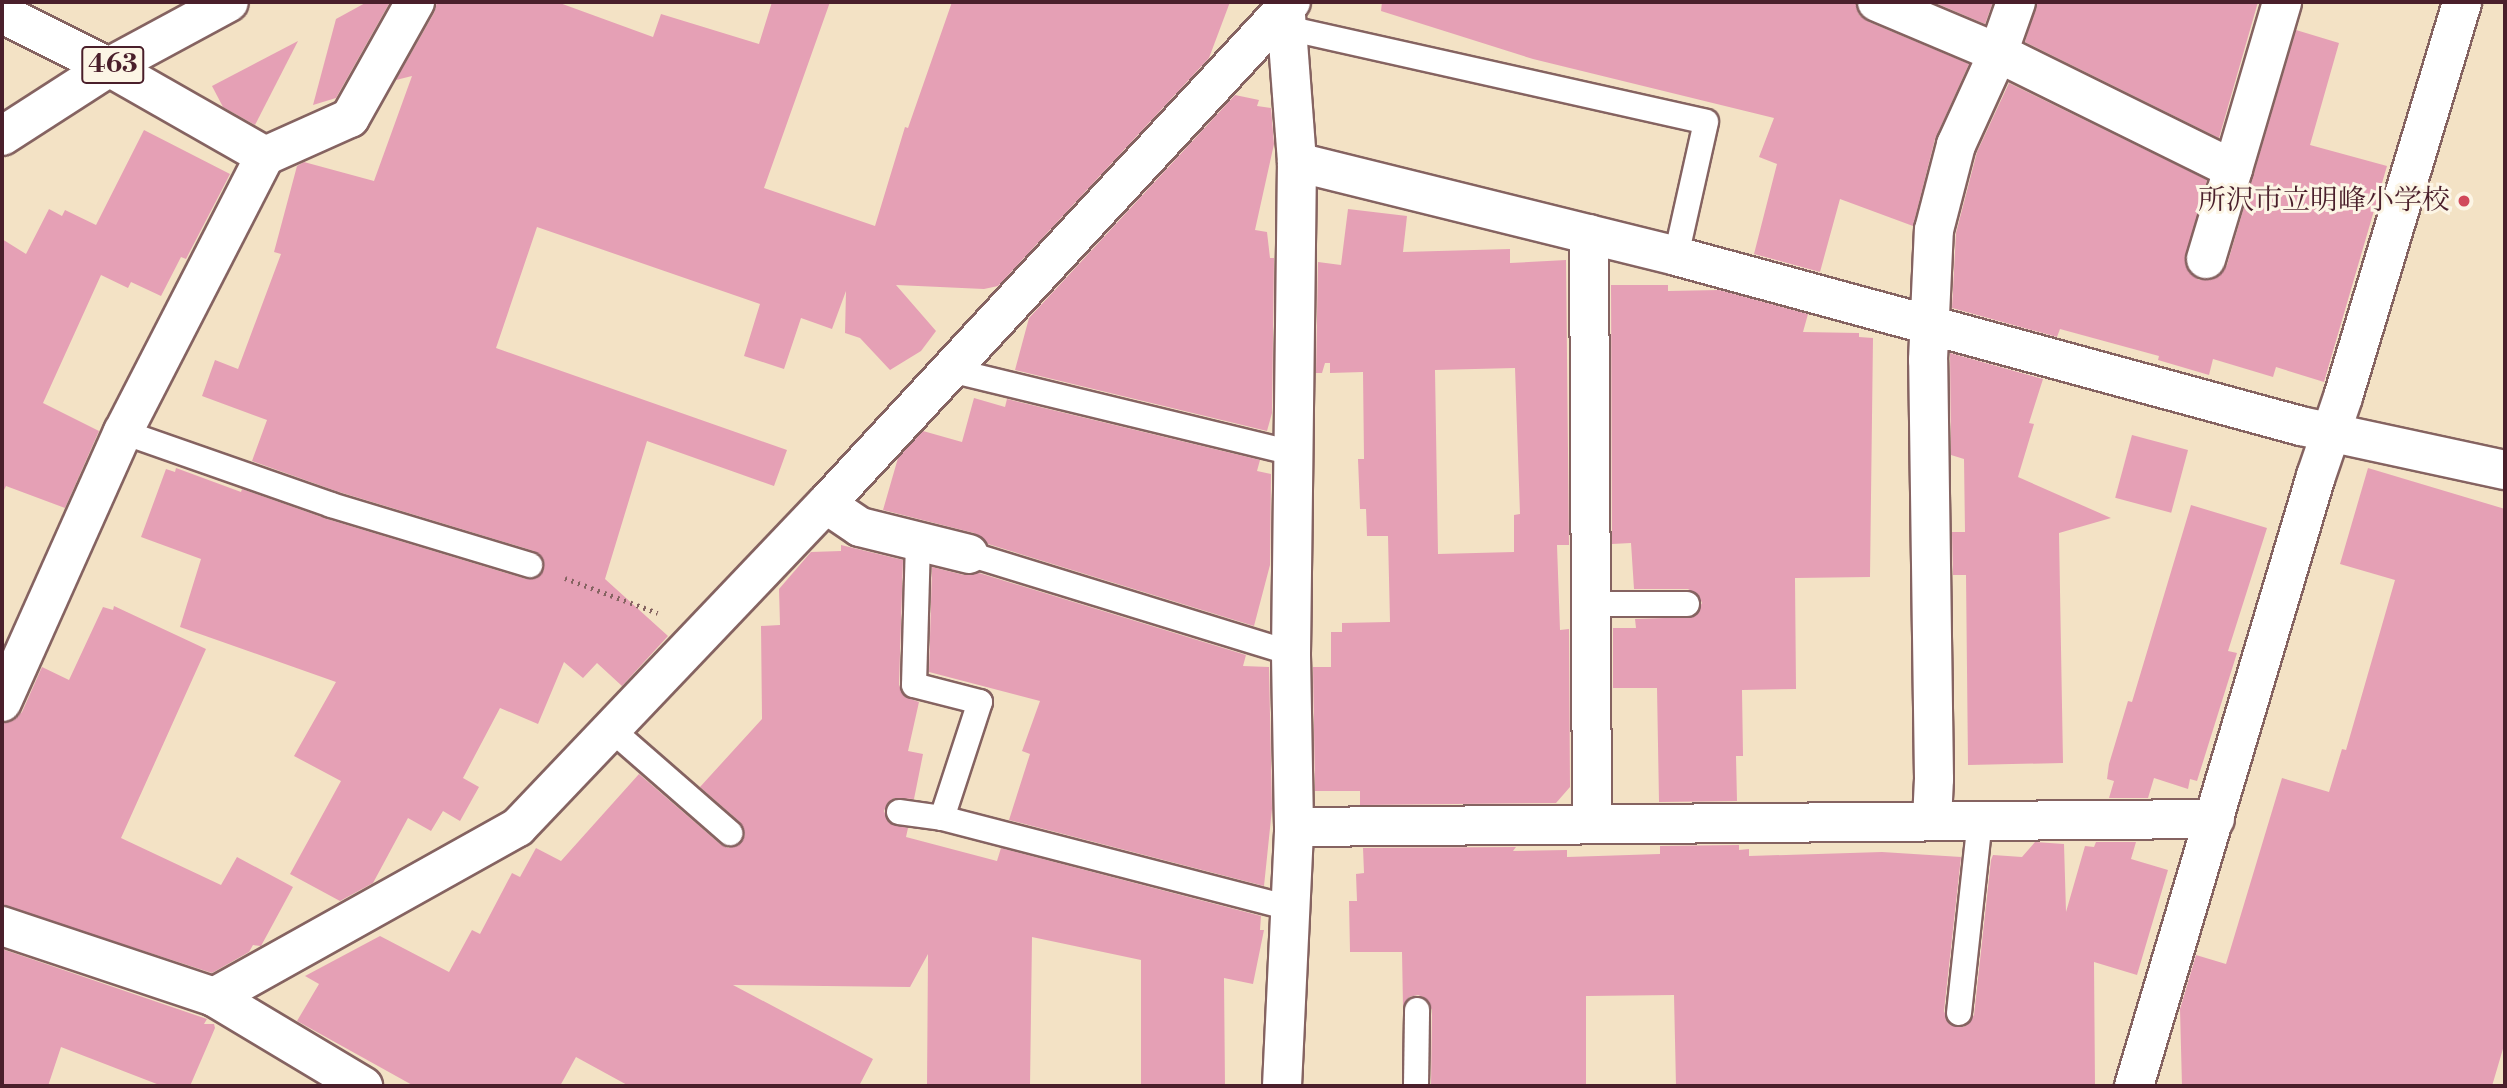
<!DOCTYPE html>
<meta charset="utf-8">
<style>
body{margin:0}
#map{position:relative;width:2507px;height:1088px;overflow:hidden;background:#f3e2c5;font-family:"Libre Bodoni","Noto Serif JP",serif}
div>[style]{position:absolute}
.building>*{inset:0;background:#e5a0b5;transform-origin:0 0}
.path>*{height:4.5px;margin-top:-2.25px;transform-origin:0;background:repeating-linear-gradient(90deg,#856361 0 2px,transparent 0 7px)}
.roads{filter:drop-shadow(2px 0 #856361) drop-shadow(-2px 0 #856361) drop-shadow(0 2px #856361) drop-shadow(0 -2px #856361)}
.service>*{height:24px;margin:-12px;padding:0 12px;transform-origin:12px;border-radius:12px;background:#fff}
.minor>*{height:38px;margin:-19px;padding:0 19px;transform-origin:19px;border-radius:19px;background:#fff}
.trunk>*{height:38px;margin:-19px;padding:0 19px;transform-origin:19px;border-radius:19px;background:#fff}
.dots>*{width:19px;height:19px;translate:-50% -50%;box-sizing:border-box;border:4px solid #fcf5e5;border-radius:50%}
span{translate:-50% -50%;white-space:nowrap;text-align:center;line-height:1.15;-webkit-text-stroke:6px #fcf5e5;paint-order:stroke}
.shield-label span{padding:2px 5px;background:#fcf5e5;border:2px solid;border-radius:5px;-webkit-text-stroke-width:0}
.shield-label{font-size:26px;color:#4a1f2b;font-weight:700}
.poi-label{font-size:28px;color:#4a1f2b}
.right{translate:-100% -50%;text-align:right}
.frame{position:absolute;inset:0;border:4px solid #4a1f2b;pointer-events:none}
</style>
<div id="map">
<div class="building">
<div style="clip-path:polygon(367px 2px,390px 2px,336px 98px,313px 105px,336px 19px)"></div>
<div style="clip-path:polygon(437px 2px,557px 2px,653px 37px,661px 14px,759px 44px,772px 2px,830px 2px,764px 188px,875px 226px,905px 127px,908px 128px,952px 2px,1230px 2px,1209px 58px,998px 286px,984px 289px,896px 285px,936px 331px,921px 351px,890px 370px,860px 338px,845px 333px,846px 291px,832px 329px,801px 318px,784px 369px,744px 356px,760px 304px,537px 227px,496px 348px,787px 450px,774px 486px,647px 441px,605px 579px,668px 636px,622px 686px,597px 663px,583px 678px,564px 662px,538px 724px,500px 708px,463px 778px,479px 787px,460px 821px,443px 811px,431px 831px,408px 818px,373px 883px,340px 901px,290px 874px,341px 781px,294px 756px,336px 682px,180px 627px,201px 559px,141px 537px,166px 469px,175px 472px,176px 468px,241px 492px,242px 489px,327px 519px,526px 579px,534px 579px,544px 570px,544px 561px,534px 551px,336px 491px,252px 461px,267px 420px,202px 396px,215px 360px,238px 369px,281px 254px,274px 252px,297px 166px,304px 162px,374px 181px,412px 76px,396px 80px,434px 13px)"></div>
<div style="clip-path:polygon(1382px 2px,1856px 2px,1859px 15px,1869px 22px,1969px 64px,1935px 139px,1913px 226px,1840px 199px,1820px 272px,1754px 254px,1777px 164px,1759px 157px,1774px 118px,1533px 59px,1381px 11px)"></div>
<div style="clip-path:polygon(1933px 2px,1993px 2px,1985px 24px)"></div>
<div style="clip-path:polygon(2037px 2px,2258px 2px,2219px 138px,2025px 42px)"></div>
<div style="clip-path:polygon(2296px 30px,2339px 43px,2310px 145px,2387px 166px,2324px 382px,2276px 367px,2273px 377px,2213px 359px,2209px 375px,2158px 360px,2159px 356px,2060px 329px,2057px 337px,1952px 308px,1956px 233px,1977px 152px,2009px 83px,2207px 180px,2185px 263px,2190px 273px,2199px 280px,2210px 280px,2220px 275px,2227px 265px)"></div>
<div style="clip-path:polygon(298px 41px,255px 125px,223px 107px,212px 86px)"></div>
<div style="clip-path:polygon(1235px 95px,1259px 100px,1257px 106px,1271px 108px,1274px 144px,1255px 230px,1267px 232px,1270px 258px,1274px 258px,1272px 413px,1267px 431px,1015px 370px,1029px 318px)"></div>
<div style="clip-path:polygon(144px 130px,230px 174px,186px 259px,181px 257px,161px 296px,131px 282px,128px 288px,101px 275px,43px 403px,99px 431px,65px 508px,6px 486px,2px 494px,2px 239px,26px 254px,49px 209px,62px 216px,65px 210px,96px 225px)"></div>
<div style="clip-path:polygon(evenodd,1348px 209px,1407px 216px,1403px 252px,1510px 249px,1510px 263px,1566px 260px,1569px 545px,1557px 545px,1560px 630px,1569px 629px,1570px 787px,1556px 803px,1360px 805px,1360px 791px,1315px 791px,1313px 667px,1331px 667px,1331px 632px,1342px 632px,1342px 623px,1390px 622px,1388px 536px,1367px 536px,1366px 509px,1360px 509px,1358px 459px,1364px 459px,1363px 372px,1330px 373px,1330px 363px,1325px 363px,1322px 373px,1316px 373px,1318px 262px,1341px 265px,1348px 209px,1515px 368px,1520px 514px,1514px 515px,1514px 552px,1438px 554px,1435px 370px,1515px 368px)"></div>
<div style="clip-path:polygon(1611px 285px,1668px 285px,1668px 291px,1719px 290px,1808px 314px,1803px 332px,1859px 333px,1859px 337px,1873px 338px,1870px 577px,1795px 578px,1796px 689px,1742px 690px,1743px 756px,1736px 756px,1737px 801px,1659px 802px,1657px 688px,1613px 688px,1613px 628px,1636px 628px,1635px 619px,1694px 617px,1702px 603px,1699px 596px,1688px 589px,1634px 589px,1631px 543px,1612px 544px)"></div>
<div style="clip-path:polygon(1950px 353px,2043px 379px,2029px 423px,2034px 424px,2018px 477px,2111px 518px,2059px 533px,2063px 763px,1968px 765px,1966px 575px,1953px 575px,1952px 532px,1965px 532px,1964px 459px,1951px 455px)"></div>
<div style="clip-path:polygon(974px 398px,1005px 407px,1007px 399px,1260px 460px,1257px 471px,1271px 474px,1270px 565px,1254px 626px,988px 544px,974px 533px,883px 510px,898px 458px,923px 431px,962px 442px)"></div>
<div style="left:2132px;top:435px;width:58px;height:65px;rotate:15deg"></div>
<div style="clip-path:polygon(2368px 468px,2505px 509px,2505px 1042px,2492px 1086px,2182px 1086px,2180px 1009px,2196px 955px,2226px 964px,2282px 778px,2329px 792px,2342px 749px,2346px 750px,2395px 580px,2340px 564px)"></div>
<div style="clip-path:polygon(2191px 505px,2267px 528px,2228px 651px,2237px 653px,2197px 781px,2190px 779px,2188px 789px,2154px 778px,2148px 798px,2109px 798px,2114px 781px,2107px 779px,2109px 764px,2128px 701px,2132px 702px)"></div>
<div style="clip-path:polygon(841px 545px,903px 560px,899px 685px,905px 697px,919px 702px,908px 751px,923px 754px,914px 799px,894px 798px,888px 802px,884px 811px,889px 823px,908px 828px,906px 837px,997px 861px,1001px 848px,1261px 916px,1260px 930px,1264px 930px,1253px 984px,1224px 978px,1225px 1086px,1141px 1086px,1141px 960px,1032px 937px,1030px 1086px,927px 1086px,928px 954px,910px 987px,733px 985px,873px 1059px,859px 1086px,629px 1086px,576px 1057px,560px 1086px,414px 1086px,297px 1021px,319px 984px,305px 976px,380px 936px,449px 972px,472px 930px,480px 934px,512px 873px,520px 877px,536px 848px,561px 861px,639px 774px,720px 844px,728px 848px,741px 843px,745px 835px,740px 822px,700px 787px,762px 719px,761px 626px,780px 625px,779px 589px,811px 552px,841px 551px)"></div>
<div style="clip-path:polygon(932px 567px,964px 575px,979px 573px,1246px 655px,1243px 666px,1269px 667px,1272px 809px,1264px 886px,1009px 820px,1030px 754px,1022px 751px,1040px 701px,929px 672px)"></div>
<div style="clip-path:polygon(114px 606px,206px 649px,121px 838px,221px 885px,237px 857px,293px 887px,261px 946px,253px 945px,249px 952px,212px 973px,2px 905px,2px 723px,14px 720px,22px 712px,42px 667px,69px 680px,103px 607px,113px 610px)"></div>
<div style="clip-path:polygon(2035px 842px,2064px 844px,2066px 912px,2085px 846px,2094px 847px,2096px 842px,2136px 842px,2131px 859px,2168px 870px,2137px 975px,2094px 962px,2095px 1086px,1676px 1086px,1674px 995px,1586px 996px,1586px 1086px,1431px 1086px,1432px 1010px,1425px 998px,1418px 995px,1409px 997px,1403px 1007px,1402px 952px,1350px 952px,1349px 901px,1357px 901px,1356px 874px,1364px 873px,1363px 848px,1516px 847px,1513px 851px,1567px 850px,1567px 857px,1660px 854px,1660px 846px,1739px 845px,1739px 850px,1749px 849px,1749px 856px,1882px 852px,1961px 857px,1944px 1011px,1950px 1025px,1964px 1027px,1974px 1015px,1991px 860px,1993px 855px,2022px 857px)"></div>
<div style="clip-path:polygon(2px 949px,207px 1019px,204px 1024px,214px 1024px,215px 1028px,190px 1086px,162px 1086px,61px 1047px,48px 1086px,2px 1086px)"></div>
</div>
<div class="path">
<div style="left:565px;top:578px;width:99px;rotate:20.6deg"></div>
</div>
<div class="roads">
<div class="service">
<div style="left:1287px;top:28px;width:429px;rotate:12.6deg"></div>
<div style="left:1706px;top:122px;width:137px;rotate:102.6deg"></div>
<div style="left:950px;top:370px;width:353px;rotate:13.6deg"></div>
<div style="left:123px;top:432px;width:220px;rotate:19.3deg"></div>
<div style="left:331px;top:505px;width:208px;rotate:16.8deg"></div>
<div style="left:969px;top:554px;width:337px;rotate:17.1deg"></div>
<div style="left:1591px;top:604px;width:96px"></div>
<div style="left:612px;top:730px;width:157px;rotate:41.1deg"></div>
<div style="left:899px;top:812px;width:43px;rotate:7.9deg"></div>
<div style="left:942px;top:818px;width:122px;rotate:-71.9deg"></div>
<div style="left:980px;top:702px;width:68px;rotate:-165.6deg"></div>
<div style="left:914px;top:685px;width:142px;rotate:-88.4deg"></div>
<div style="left:942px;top:818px;width:359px;rotate:14.5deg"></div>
<div style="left:1959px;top:1013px;width:193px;rotate:-83.8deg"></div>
<div style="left:1416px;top:1086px;width:76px;rotate:-89.2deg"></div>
</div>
<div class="minor">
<div style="left:1285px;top:2px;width:160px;rotate:85.7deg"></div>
<div style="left:1297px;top:162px;width:390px;rotate:13.9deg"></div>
<div style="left:1676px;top:256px;width:648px;rotate:15.22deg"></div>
<div style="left:2301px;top:426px;width:209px;rotate:12.2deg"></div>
<div style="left:1877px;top:2px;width:131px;rotate:22.9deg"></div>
<div style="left:1998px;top:53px;width:262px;rotate:26.3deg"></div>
<div style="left:2233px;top:169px;width:174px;rotate:-73.6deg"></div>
<div style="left:2px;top:14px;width:119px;rotate:26.4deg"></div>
<div style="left:109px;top:67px;width:180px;rotate:29.7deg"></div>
<div style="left:1589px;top:234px;width:590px;rotate:89.71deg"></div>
<div style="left:2206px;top:259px;width:94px;rotate:-73.3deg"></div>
<div style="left:826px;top:504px;width:41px;rotate:34.1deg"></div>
<div style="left:860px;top:527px;width:112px;rotate:13.9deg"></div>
<div style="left:2px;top:702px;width:296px;rotate:-65.9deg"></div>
<div style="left:123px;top:432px;width:310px;rotate:-62.8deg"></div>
<div style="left:265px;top:156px;width:93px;rotate:-24.1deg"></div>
<div style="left:350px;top:118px;width:133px;rotate:-60.7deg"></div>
<div style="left:1932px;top:821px;width:42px;rotate:-87.3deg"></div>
<div style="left:1934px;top:779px;width:419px;rotate:-90.8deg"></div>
<div style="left:1928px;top:360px;width:130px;rotate:-87.4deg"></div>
<div style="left:1934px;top:230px;width:88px;rotate:-75.5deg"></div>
<div style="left:1956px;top:145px;width:101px;rotate:-65.5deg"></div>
<div style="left:1998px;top:53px;width:54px;rotate:-70.6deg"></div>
<div style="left:1294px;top:827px;width:921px;rotate:-0.5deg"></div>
<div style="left:2px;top:926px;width:224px;rotate:18.5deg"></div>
<div style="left:214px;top:997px;width:174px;rotate:30.9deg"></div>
<div style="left:214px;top:997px;width:348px;rotate:-29.2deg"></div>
<div style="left:518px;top:827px;width:446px;rotate:-46.4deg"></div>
<div style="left:826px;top:504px;width:684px;rotate:-47.19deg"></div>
<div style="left:1282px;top:1086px;width:259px;rotate:-87.3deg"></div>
<div style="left:1294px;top:827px;width:174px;rotate:-91deg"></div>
<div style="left:1291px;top:653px;width:491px;rotate:-89.3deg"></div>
<div style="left:2134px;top:1086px;width:637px;rotate:-73.39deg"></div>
<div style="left:2316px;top:476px;width:83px;rotate:-71.1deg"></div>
<div style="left:2343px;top:397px;width:413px;rotate:-73.2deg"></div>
</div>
<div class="trunk">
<div style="left:2px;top:136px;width:127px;rotate:-32.8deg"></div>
<div style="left:109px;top:67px;width:136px;rotate:-28.4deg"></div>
</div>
</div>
<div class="dots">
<div style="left:2464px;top:201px;background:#d1495b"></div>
</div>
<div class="shield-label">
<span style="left:113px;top:65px">463</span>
</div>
<div class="poi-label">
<span class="right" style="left:2450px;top:201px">所沢市立明峰小学校</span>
</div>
<div class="frame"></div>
</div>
